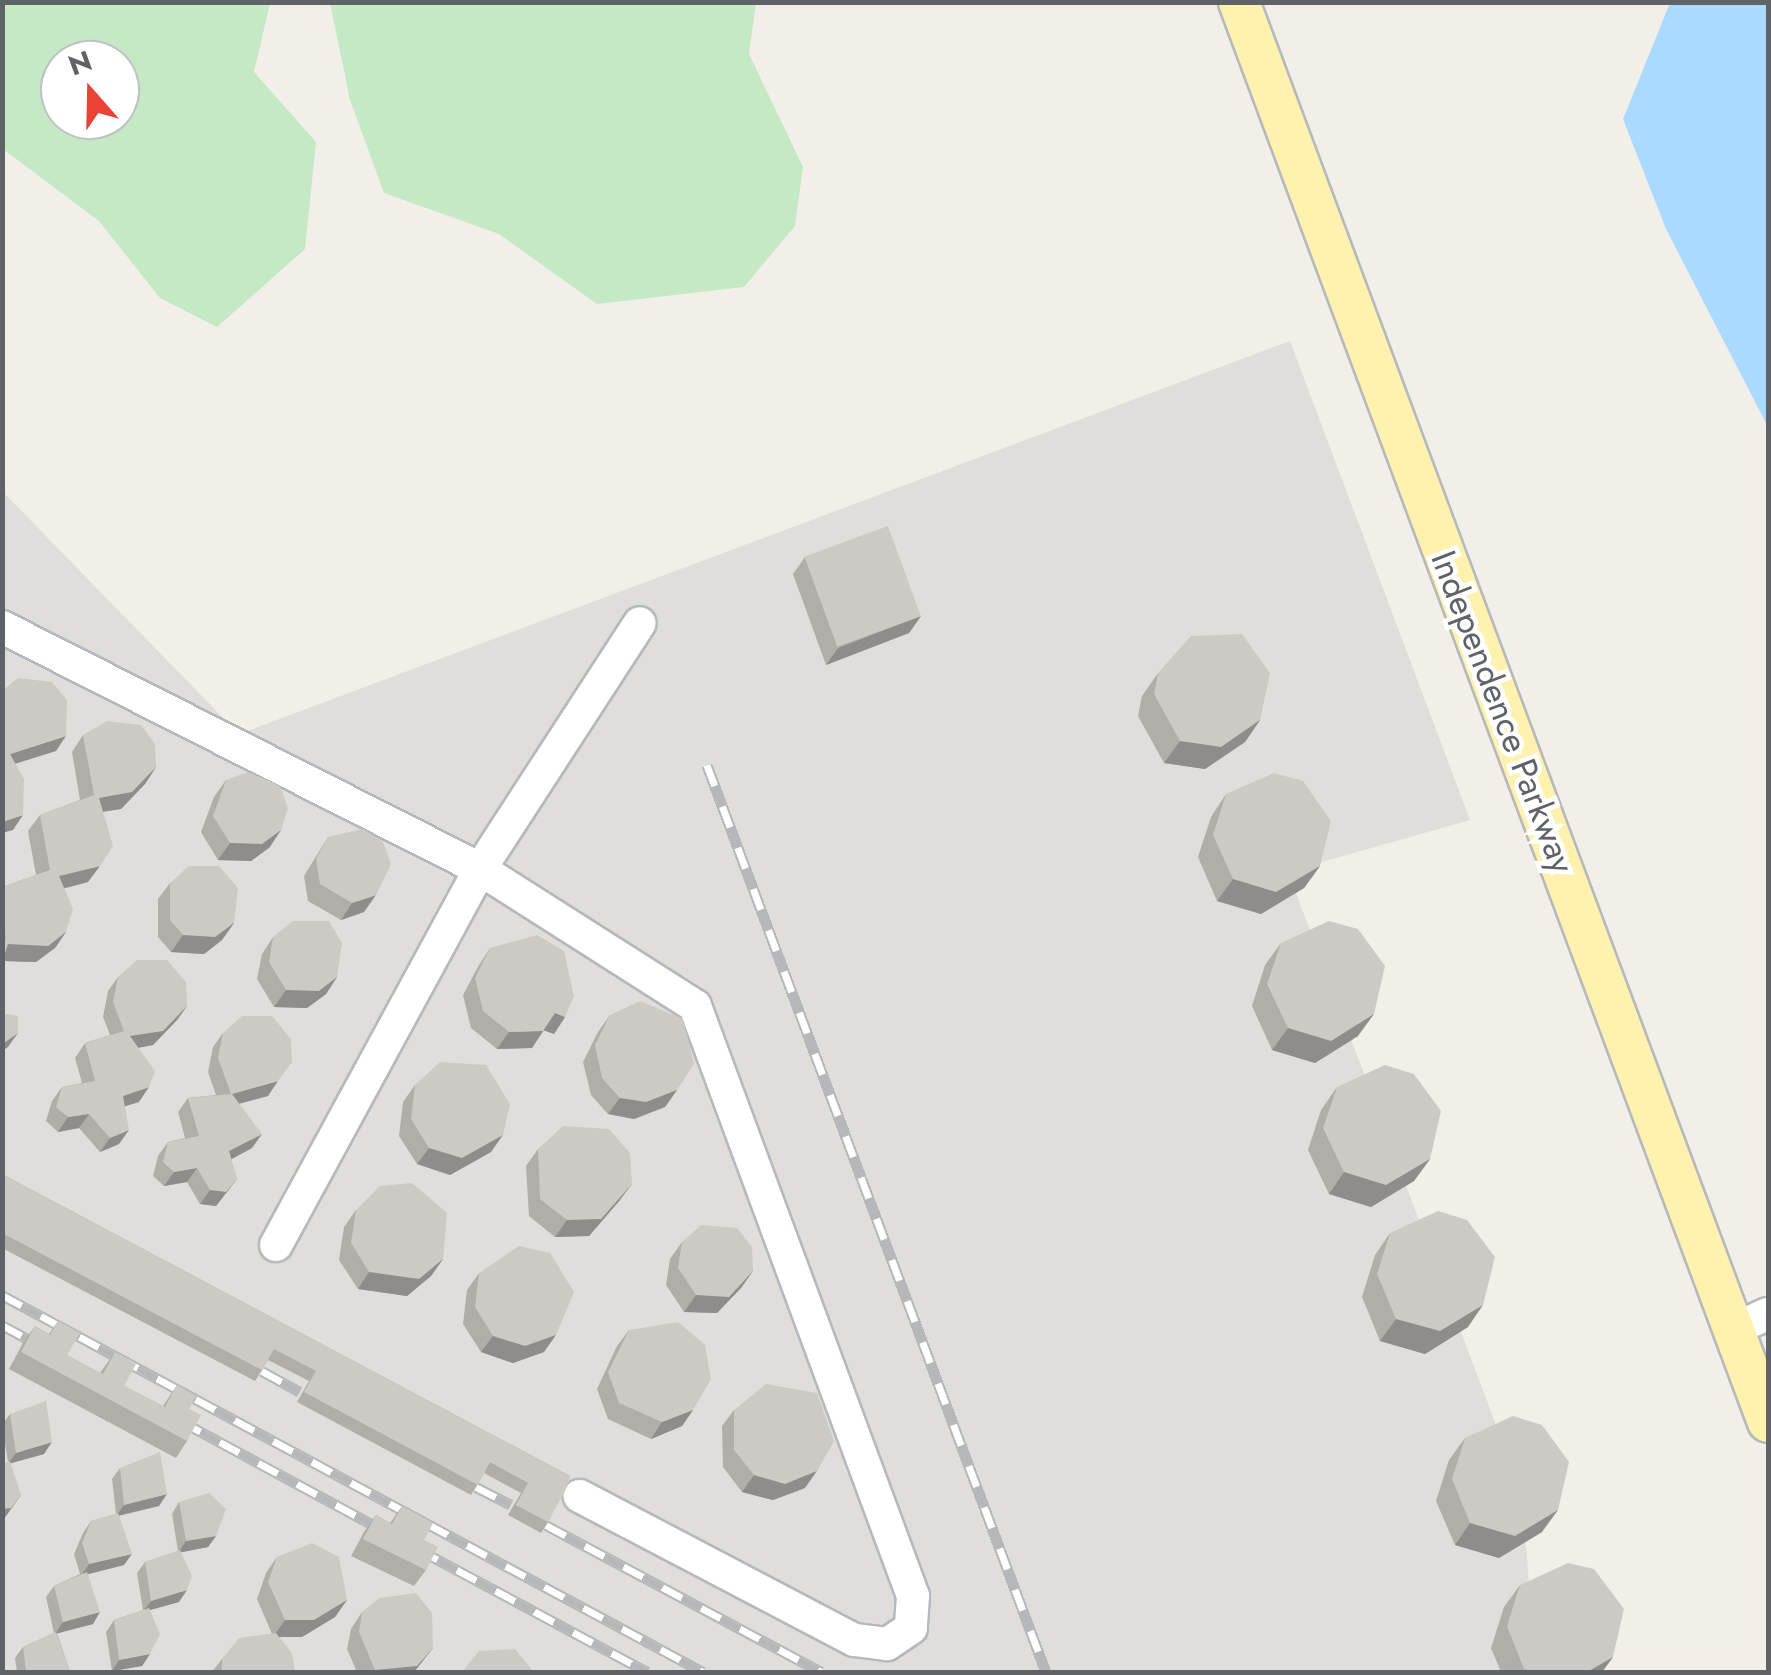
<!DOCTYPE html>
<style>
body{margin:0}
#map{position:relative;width:1771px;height:1675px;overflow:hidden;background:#f1efe8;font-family:Jost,sans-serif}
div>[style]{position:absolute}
.industrial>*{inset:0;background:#e0deda}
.green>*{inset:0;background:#c5e8c5}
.water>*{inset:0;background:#aadaff}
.roads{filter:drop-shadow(2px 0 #b5b8bc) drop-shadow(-2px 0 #b5b8bc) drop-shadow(0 2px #b5b8bc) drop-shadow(0 -2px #b5b8bc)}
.minor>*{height:32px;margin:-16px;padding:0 16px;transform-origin:16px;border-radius:16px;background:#fff}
.major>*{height:40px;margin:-20px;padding:0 20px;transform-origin:20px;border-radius:20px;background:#fff2af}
.rail>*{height:11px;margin-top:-5.5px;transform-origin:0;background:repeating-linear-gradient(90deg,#fff 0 22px,#b6b7b8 0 44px);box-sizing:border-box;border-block:2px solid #b6b7b8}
.wall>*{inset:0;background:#afaea9}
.shaded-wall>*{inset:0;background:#8f8d8a}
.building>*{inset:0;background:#cccac5;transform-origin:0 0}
span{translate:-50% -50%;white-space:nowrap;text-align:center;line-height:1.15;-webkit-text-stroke:9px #fff;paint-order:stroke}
.street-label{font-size:35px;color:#5f6368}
.frame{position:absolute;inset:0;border:5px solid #5f6368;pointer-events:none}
.north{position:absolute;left:40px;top:40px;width:100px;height:100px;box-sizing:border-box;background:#fff;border:2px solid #bfc1c3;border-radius:50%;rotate:340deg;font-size:28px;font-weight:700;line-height:40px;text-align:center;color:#5f6368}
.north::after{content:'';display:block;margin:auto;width:35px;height:45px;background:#ea4335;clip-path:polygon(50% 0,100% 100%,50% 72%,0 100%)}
</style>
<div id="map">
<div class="industrial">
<div style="clip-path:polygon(1290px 341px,1470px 820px,1315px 864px,1296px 893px,1522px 1494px,1536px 1672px,3px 1672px,2px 491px,239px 734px)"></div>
</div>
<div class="green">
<div style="clip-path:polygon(evenodd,3px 2px,270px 3px,254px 72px,316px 142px,305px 249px,217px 327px,160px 298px,99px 221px,3px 149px,3px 2px,60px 60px,120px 60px,120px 120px,60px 120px,60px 60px)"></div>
<div style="clip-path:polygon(330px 3px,756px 3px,749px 54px,803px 167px,795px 226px,744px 287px,597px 304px,499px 234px,384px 193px,350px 100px)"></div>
</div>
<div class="water">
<div style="clip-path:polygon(1670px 3px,1768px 3px,1768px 427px,1666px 229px,1623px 119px)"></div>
</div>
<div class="roads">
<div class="minor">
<div style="left:2px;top:627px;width:536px;rotate:26.85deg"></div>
<div style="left:480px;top:869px;width:255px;rotate:32.5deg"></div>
<div style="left:695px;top:1006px;width:629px;rotate:69.72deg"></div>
<div style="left:913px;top:1596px;width:32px;rotate:94deg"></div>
<div style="left:911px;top:1628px;width:29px;rotate:146deg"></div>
<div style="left:887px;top:1644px;width:33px;rotate:-173deg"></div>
<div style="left:854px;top:1640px;width:310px;rotate:-152.3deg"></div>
<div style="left:276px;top:1245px;width:428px;rotate:-61.5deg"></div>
<div style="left:480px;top:869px;width:293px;rotate:-57deg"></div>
<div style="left:1734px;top:1329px;width:37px;rotate:-24deg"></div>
</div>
<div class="major">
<div style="left:1239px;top:2px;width:1515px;rotate:69.57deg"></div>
</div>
</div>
<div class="rail">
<div style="left:707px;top:765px;width:968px;rotate:69.51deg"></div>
<div style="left:2px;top:1295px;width:796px;rotate:28.27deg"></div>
<div style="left:2px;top:1325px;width:42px;rotate:28.4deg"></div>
<div style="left:262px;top:1371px;width:43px;rotate:28.9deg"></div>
<div style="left:181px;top:1421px;width:230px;rotate:28.4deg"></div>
<div style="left:476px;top:1487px;width:39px;rotate:27deg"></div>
<div style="left:546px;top:1525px;width:312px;rotate:28.1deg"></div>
<div style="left:418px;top:1549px;width:260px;rotate:28.2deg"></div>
</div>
<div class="wall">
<div style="clip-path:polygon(805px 557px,921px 616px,909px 633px,826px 665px,793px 574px)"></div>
<div style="clip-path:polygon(1158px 673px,1260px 720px,1245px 742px,1205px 769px,1164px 763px,1138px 716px,1142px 696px)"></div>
<div style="clip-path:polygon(83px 735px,156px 767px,145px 784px,121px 809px,103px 812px,88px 882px,64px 888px,66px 932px,55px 948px,36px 962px,2px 961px,2px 887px,36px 875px,28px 831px,40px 815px,80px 800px,72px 752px)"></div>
<div style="clip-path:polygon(226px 780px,270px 847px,251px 861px,218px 860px,201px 832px,214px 797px)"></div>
<div style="clip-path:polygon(1226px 794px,1320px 866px,1304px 888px,1261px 914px,1217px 901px,1198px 857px,1211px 817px)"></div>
<div style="clip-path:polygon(328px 837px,364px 912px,341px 920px,308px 901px,304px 876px)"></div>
<div style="clip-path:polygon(170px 883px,234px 923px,222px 940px,204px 954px,171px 952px,158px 937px,158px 899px)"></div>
<div style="clip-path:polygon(273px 937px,337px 977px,326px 994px,307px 1008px,274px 1007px,257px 979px,262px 954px)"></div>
<div style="clip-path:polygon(1281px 943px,1358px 1036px,1315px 1063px,1272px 1050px,1252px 1006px,1265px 965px)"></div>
<div style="clip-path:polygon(490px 948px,565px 1017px,554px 1034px,544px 1030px,532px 1048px,497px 1049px,471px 1028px,463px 995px,479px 965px)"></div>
<div style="clip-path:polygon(118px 977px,187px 1006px,177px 1020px,153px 1045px,138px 1048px,139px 1102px,125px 1106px,119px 1144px,100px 1152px,79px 1128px,58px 1132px,46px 1121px,52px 1101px,62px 1087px,82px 1083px,75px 1058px,85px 1043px,110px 1035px,103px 1017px,108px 991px)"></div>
<div style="clip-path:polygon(610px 1015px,677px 1090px,665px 1107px,634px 1119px,608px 1114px,591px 1095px,583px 1062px,598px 1032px)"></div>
<div style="clip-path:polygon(223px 1033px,268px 1096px,239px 1104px,252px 1148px,231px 1159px,237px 1179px,216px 1206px,200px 1204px,187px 1182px,164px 1186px,153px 1176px,158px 1156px,168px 1142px,185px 1138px,178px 1112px,188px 1098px,216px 1095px,208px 1072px,213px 1047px)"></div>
<div style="clip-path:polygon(415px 1085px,491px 1152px,450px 1175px,417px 1164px,399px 1136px,403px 1102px)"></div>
<div style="clip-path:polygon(1337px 1087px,1430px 1159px,1414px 1181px,1371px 1207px,1329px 1194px,1308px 1150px,1321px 1110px)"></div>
<div style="clip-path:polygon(538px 1149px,620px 1200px,589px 1236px,555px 1237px,529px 1216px,526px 1166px)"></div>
<div style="clip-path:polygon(2px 1174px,570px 1476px,548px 1522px,541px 1533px,508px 1515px,521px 1493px,484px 1473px,471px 1495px,297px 1402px,309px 1381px,268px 1360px,255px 1381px,2px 1248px)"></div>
<div style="clip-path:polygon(356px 1210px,443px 1259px,431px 1276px,407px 1296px,358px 1289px,339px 1260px,344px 1227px)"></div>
<div style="clip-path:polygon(1390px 1233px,1468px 1327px,1425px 1354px,1380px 1341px,1362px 1297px,1375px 1255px)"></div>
<div style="clip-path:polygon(682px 1242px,753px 1271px,741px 1288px,717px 1313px,684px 1312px,666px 1285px,670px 1259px)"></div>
<div style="clip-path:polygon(479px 1273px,544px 1352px,513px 1363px,481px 1352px,463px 1324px,467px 1290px)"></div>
<div style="clip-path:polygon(58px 1321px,67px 1355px,100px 1373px,115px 1352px,124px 1386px,163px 1406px,177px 1385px,189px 1409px,187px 1441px,176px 1458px,9px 1369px,23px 1343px,35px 1326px,49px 1334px)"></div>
<div style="clip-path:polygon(629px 1330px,693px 1410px,682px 1426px,651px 1439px,608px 1419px,597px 1389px,617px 1346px)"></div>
<div style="clip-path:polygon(734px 1410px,805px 1488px,773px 1500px,742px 1492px,723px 1467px,722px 1426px)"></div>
<div style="clip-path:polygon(10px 1414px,44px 1454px,11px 1463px,2px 1519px,2px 1464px,8px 1462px,2px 1425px)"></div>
<div style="clip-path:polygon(1465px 1438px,1542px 1532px,1499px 1558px,1455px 1545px,1436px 1501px,1449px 1460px)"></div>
<div style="clip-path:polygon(120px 1468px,159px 1506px,119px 1516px,124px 1565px,88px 1574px,93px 1624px,57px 1633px,70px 1672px,17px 1672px,15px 1658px,23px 1647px,54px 1633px,46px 1597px,54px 1586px,80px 1574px,74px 1554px,83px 1533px,91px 1521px,116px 1514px,112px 1479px)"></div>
<div style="clip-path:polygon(179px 1502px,216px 1536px,208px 1547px,181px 1552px,179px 1602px,150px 1610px,150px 1654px,142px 1666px,112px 1671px,106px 1632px,114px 1620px,143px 1610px,137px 1573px,145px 1562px,178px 1551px,172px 1514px)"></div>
<div style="clip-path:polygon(402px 1506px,424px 1540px,426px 1570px,414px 1586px,351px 1556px,364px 1532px,376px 1515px,390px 1523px)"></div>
<div style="clip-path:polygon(277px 1557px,347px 1600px,335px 1617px,302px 1637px,279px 1637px,295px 1672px,212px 1672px,222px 1659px,272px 1634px,257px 1599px,266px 1573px)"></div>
<div style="clip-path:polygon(1520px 1585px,1613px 1657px,1602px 1672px,1501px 1672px,1491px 1648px,1504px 1607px)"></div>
<div style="clip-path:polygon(362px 1612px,433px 1648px,414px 1672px,357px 1672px,347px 1649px,351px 1629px)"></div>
</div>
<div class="shaded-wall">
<div style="clip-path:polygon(921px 616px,909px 633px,826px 665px,838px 648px)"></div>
<div style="clip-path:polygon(1260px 720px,1245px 742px,1205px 769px,1164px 763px,1180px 741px)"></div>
<div style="clip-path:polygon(66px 736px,56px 751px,2px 768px,10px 754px)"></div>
<div style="clip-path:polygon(156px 767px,145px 784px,121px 809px,87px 814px,99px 798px)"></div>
<div style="clip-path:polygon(23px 815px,13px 830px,2px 833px,2px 822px)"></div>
<div style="clip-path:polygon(281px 830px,270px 847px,251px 861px,218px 860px,230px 843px)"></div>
<div style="clip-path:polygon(100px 866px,88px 882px,47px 893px,59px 876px)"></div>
<div style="clip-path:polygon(1320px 866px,1304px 888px,1261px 914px,1217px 901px,1233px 879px)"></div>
<div style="clip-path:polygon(376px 895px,364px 912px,341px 920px,352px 903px)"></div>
<div style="clip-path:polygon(234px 923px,222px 940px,204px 954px,171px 952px,183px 935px)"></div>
<div style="clip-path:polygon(66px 932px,55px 948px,36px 962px,2px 961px,8px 944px)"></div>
<div style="clip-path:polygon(337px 977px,326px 994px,307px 1008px,274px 1007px,286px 990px)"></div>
<div style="clip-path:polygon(187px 1006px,177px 1020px,153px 1045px,120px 1051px,130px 1036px)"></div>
<div style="clip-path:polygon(555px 1013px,565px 1017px,554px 1034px,543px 1030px)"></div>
<div style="clip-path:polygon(1374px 1014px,1358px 1036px,1315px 1063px,1272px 1050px,1288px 1028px)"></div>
<div style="clip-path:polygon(543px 1031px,532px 1048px,497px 1049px,509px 1032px)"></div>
<div style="clip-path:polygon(18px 1033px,8px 1047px,2px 1051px,2px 1044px)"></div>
<div style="clip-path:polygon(278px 1081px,268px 1096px,222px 1108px,232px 1094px)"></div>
<div style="clip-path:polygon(149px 1087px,139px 1102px,113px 1110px,123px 1096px)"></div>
<div style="clip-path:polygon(677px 1090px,665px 1107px,634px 1119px,608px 1114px,620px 1098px)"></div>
<div style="clip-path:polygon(89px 1114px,79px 1128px,58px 1132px,68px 1117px)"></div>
<div style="clip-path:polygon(129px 1130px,119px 1144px,100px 1152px,110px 1138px)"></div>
<div style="clip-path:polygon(262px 1134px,252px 1148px,219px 1166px,229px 1151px)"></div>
<div style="clip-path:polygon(503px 1135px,491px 1152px,450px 1175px,417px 1164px,429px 1148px)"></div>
<div style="clip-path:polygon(1430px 1159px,1414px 1181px,1371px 1207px,1329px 1194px,1344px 1172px)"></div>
<div style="clip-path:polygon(197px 1168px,187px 1182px,164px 1186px,174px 1172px)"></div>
<div style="clip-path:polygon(237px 1179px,216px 1206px,200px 1204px,210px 1190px)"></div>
<div style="clip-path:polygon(632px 1184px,620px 1200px,589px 1236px,555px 1237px,567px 1220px)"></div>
<div style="clip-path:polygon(443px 1259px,431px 1276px,407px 1296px,358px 1289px,369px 1272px)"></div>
<div style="clip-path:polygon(753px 1271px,741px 1288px,717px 1313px,684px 1312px,696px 1295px)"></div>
<div style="clip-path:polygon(1483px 1305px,1468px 1327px,1425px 1354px,1380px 1341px,1396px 1319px)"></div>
<div style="clip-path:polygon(556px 1335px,544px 1352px,513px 1363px,481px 1352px,493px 1336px)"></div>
<div style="clip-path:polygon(693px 1410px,682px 1426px,651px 1439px,662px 1422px)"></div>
<div style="clip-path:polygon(52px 1442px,44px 1454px,8px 1464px,16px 1453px)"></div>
<div style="clip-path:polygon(817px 1471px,805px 1488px,773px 1500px,742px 1492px,754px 1475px)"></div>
<div style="clip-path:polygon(167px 1494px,159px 1506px,116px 1516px,124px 1505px)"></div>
<div style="clip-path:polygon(21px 1495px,4px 1519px,2px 1519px,2px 1509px)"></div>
<div style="clip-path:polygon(1558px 1510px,1542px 1532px,1499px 1558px,1455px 1545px,1470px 1523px)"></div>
<div style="clip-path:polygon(216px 1536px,208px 1547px,178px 1553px,186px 1541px)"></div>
<div style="clip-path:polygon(132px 1554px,124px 1565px,81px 1576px,89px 1564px)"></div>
<div style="clip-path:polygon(187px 1590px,179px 1602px,143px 1612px,151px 1601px)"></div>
<div style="clip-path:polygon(347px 1600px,335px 1617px,302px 1637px,273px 1637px,285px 1620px)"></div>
<div style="clip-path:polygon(100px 1612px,93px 1624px,55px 1634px,63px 1622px)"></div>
<div style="clip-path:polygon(433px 1648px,414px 1672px,374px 1672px,375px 1670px)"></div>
<div style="clip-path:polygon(150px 1654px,142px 1666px,112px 1671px,119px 1660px)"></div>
<div style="clip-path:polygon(1613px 1657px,1602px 1672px,1587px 1672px)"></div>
</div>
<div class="building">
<div style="left:888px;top:526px;width:96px;height:89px;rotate:70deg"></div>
<div style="clip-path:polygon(1242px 634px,1270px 673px,1260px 720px,1221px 747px,1180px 741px,1154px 694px,1158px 673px,1191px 636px)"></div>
<div style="clip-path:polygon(18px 678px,52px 682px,67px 700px,66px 736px,10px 754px,24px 779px,23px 815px,2px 822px,2px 752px,5px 750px,2px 742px,2px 691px)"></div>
<div style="clip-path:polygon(107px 721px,141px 725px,155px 744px,156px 767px,132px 792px,99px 798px,113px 846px,100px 866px,59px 876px,73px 909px,66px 932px,48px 946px,8px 944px,2px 961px,2px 940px,6px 939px,2px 919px,2px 887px,50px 870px,40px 815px,94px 795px,83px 735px)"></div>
<div style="clip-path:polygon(248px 772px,280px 786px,288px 808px,281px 830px,262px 844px,230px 843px,213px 816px,226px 780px)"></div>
<div style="clip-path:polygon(1274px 773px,1303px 781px,1331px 821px,1320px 866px,1276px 892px,1233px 879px,1213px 835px,1226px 794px)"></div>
<div style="clip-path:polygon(363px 829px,383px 842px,391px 864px,376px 895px,352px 903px,320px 884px,316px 859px,328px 837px)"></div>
<div style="clip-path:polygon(189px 866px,219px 866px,238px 888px,234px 923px,215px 937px,183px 935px,170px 920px,170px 883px)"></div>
<div style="clip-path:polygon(293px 921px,329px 921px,342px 943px,337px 977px,319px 991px,286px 990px,269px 962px,273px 937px)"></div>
<div style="clip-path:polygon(1329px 921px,1358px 929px,1385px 966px,1374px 1014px,1331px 1041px,1288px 1028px,1267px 984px,1281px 943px)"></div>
<div style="clip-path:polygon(537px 935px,564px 951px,574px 996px,565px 1017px,555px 1013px,543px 1031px,509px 1032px,483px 1011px,475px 978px,490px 948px)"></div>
<div style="clip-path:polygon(137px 960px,167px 960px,186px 982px,187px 1006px,163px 1031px,130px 1036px,155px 1071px,149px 1087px,123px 1096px,129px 1130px,110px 1138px,89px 1114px,68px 1117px,56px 1107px,62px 1087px,95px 1081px,85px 1043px,124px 1031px,113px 1002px,118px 977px)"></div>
<div style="clip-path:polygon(640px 1001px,683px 1019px,694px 1064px,677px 1090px,646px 1102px,620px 1098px,602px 1078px,595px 1045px,610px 1015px)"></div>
<div style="clip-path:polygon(2px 1013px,18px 1016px,18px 1033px,2px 1044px)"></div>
<div style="clip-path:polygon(242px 1016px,272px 1016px,291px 1039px,292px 1062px,278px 1081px,232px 1094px,262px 1134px,229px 1151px,237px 1179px,226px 1192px,210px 1190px,197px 1168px,174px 1172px,163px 1162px,168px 1142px,199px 1136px,188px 1098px,231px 1094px,218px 1058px,223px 1033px)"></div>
<div style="clip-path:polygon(440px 1062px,486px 1065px,510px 1104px,503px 1135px,462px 1158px,429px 1148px,411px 1119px,415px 1085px)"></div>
<div style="clip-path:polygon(1385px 1065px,1414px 1074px,1441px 1111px,1430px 1159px,1386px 1185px,1344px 1172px,1323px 1128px,1337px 1087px)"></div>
<div style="clip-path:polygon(563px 1126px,609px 1129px,630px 1153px,632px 1184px,601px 1219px,567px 1220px,540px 1199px,538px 1149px)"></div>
<div style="clip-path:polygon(2px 1174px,570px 1476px,567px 1487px,548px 1522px,516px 1505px,528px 1483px,490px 1462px,478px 1485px,304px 1392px,316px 1371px,274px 1349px,262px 1370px,2px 1233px)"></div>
<div style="clip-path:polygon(412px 1183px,447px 1213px,443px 1259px,419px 1279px,369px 1272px,351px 1243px,356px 1210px,380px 1186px)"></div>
<div style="clip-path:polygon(1438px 1211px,1467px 1220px,1495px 1257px,1483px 1305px,1440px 1331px,1396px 1319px,1377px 1274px,1390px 1233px)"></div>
<div style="clip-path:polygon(701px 1225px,737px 1228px,752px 1247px,753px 1271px,729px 1297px,696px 1295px,678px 1268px,682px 1242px)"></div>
<div style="clip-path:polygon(519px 1246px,550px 1253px,574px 1292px,556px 1335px,525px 1346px,493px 1336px,475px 1307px,479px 1273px)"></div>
<div style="clip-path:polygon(58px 1321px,80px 1333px,67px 1355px,103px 1374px,115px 1352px,136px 1364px,124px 1386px,165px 1407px,177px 1385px,196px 1396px,189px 1409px,201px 1415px,187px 1441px,21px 1352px,35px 1326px,50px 1335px)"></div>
<div style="clip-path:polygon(678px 1322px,705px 1345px,711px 1379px,693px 1410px,662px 1422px,619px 1403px,608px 1372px,629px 1330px)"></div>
<div style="clip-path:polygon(766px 1384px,817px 1393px,834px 1441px,817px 1471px,785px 1484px,754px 1475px,734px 1450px,734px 1410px)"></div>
<div style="clip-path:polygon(46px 1401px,52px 1442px,16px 1453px,10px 1414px)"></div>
<div style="clip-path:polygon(1513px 1416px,1542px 1425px,1569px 1462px,1558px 1510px,1515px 1536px,1470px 1523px,1452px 1479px,1465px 1438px)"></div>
<div style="clip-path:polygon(160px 1452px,167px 1494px,124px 1505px,120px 1468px)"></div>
<div style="clip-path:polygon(10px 1461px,21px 1495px,11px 1508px,2px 1509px,2px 1464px)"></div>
<div style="clip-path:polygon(209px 1493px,226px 1509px,216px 1536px,186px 1541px,179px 1502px)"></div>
<div style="clip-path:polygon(402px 1506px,433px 1523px,424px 1540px,438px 1547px,426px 1570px,363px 1539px,376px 1515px,392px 1524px)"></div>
<div style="clip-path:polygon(118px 1513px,132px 1554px,89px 1564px,82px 1543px,91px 1521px)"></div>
<div style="clip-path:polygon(312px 1543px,339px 1557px,347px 1600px,314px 1620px,285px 1620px,268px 1582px,277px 1557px)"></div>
<div style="clip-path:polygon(180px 1550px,192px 1576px,187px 1590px,151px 1601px,145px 1562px)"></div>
<div style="clip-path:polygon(1568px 1563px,1594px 1569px,1624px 1609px,1613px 1657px,1587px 1672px,1535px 1672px,1524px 1669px,1507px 1626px,1520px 1585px)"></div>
<div style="clip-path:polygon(87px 1572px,100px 1612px,63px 1622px,54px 1586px)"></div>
<div style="clip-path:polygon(416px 1593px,432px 1613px,433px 1648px,417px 1666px,375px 1670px,359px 1632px,362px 1612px,379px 1598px)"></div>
<div style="clip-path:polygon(149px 1608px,160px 1634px,150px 1654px,119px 1660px,114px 1620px)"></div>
<div style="clip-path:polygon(56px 1632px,70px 1672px,26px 1672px,23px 1647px)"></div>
<div style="clip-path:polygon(276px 1633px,292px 1653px,295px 1672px,222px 1672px,222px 1659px,239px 1638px)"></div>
<div style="clip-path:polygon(515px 1649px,534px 1672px,462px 1672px,479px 1651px)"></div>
</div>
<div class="street-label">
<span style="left:1503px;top:712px;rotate:69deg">Independence Parkway</span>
</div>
<div class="frame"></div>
<div class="north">N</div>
</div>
